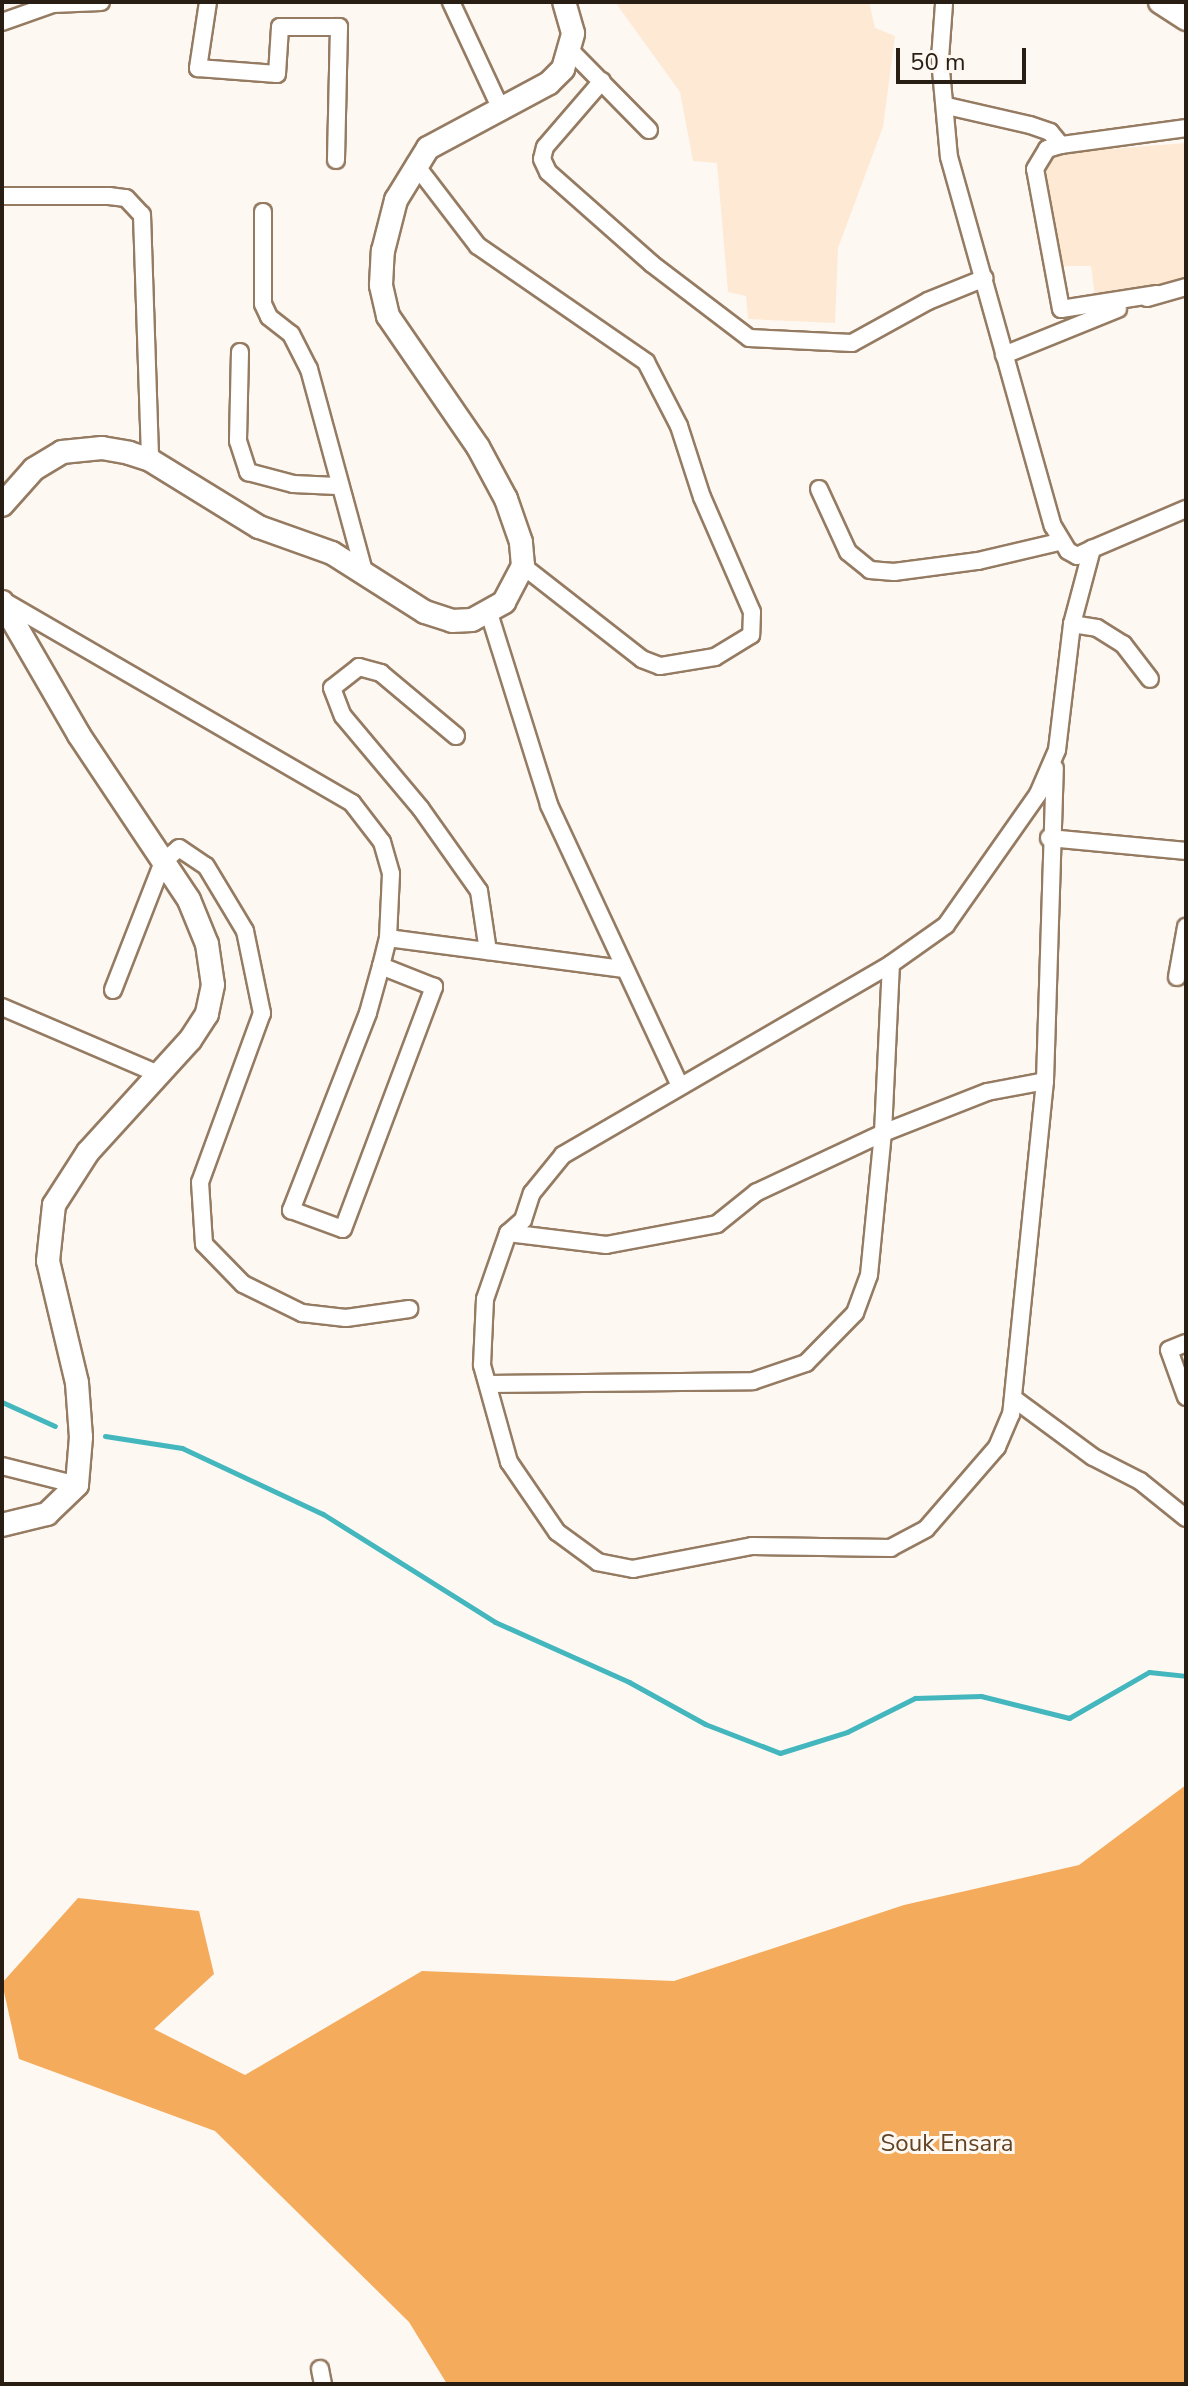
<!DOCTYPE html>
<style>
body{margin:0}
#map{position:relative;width:1188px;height:2386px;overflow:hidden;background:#fef8f3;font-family:"Nunito Sans",sans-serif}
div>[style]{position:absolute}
.built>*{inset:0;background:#fee9d5}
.forest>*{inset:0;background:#f5ab5c}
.stream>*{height:5px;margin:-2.5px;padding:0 2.5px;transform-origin:2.5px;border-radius:2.5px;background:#43b7bd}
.roads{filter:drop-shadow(2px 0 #957b62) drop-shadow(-2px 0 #957b62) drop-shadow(0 2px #957b62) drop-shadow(0 -2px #957b62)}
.minor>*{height:16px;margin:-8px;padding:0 8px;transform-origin:8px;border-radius:8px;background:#fff}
.secondary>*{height:22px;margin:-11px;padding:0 11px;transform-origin:11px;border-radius:11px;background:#fff}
span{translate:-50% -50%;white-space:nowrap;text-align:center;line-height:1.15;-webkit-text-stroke:6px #fef8f3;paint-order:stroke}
.park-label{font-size:24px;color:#624323}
.frame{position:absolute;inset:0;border:4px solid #291e14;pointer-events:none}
.scale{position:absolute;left:896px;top:48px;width:130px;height:36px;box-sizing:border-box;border:4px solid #291e14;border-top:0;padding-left:10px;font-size:24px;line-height:28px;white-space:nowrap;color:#291e14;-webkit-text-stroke:6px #fef8f3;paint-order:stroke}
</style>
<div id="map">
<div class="built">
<div style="clip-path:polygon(615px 2px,869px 2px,875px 28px,895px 36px,883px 127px,838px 248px,835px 323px,748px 319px,746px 296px,728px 292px,717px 163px,693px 161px,680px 92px)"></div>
<div style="clip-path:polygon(1186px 143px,1186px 283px,1095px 296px,1091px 266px,1056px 266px,1041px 177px,1044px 162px,1070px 152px)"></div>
</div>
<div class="forest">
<div style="clip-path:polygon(1186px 1785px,1186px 2384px,447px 2384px,409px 2322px,215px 2131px,19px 2059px,2px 1983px,78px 1898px,199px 1911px,214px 1974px,154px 2029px,245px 2075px,422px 1971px,674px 1981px,904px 1905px,1079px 1865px)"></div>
</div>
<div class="stream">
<div style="left:2px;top:1402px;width:58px;rotate:24.4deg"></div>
<div style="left:105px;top:1436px;width:78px;rotate:8.9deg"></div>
<div style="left:182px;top:1448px;width:156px;rotate:25.1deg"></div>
<div style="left:323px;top:1514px;width:203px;rotate:32.1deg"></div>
<div style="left:495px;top:1622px;width:147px;rotate:24.1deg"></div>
<div style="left:629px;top:1682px;width:87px;rotate:28.9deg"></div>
<div style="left:705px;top:1724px;width:80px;rotate:21.1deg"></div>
<div style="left:780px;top:1753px;width:70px;rotate:-17.4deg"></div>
<div style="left:847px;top:1732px;width:76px;rotate:-26.6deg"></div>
<div style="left:915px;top:1698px;width:66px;rotate:-1.7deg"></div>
<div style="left:981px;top:1696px;width:91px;rotate:14deg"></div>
<div style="left:1069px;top:1718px;width:92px;rotate:-29.9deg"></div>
<div style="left:1149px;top:1672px;width:37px;rotate:6deg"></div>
</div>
<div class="roads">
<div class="minor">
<div style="left:208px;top:2px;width:67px;rotate:98.6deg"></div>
<div style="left:198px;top:68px;width:79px;rotate:4.3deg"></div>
<div style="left:277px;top:74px;width:47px;rotate:-86.3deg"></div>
<div style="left:280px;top:27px;width:59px"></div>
<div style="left:339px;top:27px;width:133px;rotate:91.3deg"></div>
<div style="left:451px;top:2px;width:116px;rotate:65deg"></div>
<div style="left:944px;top:4px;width:55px;rotate:94.2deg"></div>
<div style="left:940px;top:59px;width:98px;rotate:84.8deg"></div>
<div style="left:949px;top:157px;width:383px;rotate:74.3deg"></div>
<div style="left:1053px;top:526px;width:29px;rotate:59deg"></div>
<div style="left:1068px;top:551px;width:10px;rotate:29deg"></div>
<div style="left:1077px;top:556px;width:17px;rotate:-25deg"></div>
<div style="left:2px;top:22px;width:54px;rotate:-19.4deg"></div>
<div style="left:53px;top:4px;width:48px;rotate:-2.4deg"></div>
<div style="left:571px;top:51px;width:111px;rotate:45.4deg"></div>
<div style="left:602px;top:81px;width:87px;rotate:130.8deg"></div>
<div style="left:545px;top:147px;width:12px;rotate:104deg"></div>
<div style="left:542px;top:159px;width:14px;rotate:65deg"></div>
<div style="left:548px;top:172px;width:139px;rotate:41.5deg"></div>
<div style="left:652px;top:264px;width:122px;rotate:37.3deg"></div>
<div style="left:749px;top:338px;width:103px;rotate:2.8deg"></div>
<div style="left:852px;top:343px;width:87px;rotate:-28.9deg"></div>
<div style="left:928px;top:301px;width:61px;rotate:-22deg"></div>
<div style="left:947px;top:106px;width:85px;rotate:12.9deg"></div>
<div style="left:1030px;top:125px;width:21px;rotate:19deg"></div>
<div style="left:1050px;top:132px;width:17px;rotate:50deg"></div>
<div style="left:415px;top:164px;width:103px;rotate:52.5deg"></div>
<div style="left:478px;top:246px;width:204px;rotate:34.6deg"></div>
<div style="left:646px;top:362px;width:72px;rotate:62.7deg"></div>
<div style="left:679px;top:426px;width:75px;rotate:72.1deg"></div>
<div style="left:702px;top:497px;width:125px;rotate:66.5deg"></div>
<div style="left:752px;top:612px;width:23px;rotate:92deg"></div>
<div style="left:751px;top:635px;width:42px;rotate:148.6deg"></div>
<div style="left:715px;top:657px;width:56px;rotate:170.7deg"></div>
<div style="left:660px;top:666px;width:19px;rotate:-159deg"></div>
<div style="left:642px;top:659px;width:151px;rotate:-142deg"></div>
<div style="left:2px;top:196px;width:107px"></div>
<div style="left:109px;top:196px;width:17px;rotate:7deg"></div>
<div style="left:126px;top:198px;width:23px;rotate:47deg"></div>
<div style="left:142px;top:215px;width:245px;rotate:88.1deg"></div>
<div style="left:263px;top:212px;width:92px;rotate:90deg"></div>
<div style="left:263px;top:304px;width:14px;rotate:65deg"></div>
<div style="left:269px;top:317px;width:28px;rotate:38deg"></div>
<div style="left:291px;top:334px;width:39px;rotate:63deg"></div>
<div style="left:309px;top:369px;width:210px;rotate:74.8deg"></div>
<div style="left:1157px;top:294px;width:97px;rotate:171.1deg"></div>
<div style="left:1061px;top:309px;width:142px;rotate:-100.5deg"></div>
<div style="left:1035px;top:169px;width:23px;rotate:-59deg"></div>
<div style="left:1047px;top:149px;width:15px;rotate:-16deg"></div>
<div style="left:1061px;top:145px;width:126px;rotate:-7.7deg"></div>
<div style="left:1147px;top:298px;width:41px;rotate:-15.8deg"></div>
<div style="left:240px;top:352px;width:89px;rotate:91.3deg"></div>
<div style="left:238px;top:441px;width:33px;rotate:72deg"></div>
<div style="left:248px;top:472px;width:47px;rotate:14.9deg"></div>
<div style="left:293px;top:484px;width:44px;rotate:2.6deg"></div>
<div style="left:1004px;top:355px;width:123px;rotate:-22deg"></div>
<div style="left:819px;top:489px;width:69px;rotate:65.3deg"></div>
<div style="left:848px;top:552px;width:28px;rotate:39deg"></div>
<div style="left:870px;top:570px;width:24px;rotate:5deg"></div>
<div style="left:894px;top:572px;width:85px;rotate:-7.5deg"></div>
<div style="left:978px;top:561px;width:83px;rotate:-13.2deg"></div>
<div style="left:2px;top:600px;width:405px;rotate:30.1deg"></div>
<div style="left:352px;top:803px;width:49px;rotate:52.4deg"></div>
<div style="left:382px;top:842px;width:33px;rotate:74deg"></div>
<div style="left:391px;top:874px;width:64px;rotate:92.7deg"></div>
<div style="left:388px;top:938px;width:29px;rotate:104deg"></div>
<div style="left:381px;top:966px;width:49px;rotate:105.5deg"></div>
<div style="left:368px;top:1013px;width:212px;rotate:111.3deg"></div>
<div style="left:291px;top:1210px;width:55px;rotate:20.1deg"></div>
<div style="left:343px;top:1229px;width:259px;rotate:-69.4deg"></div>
<div style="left:434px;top:987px;width:57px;rotate:-158.4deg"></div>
<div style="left:489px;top:613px;width:201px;rotate:72.6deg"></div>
<div style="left:549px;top:805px;width:308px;rotate:65deg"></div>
<div style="left:1072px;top:624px;width:25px;rotate:9deg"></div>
<div style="left:1097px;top:628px;width:31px;rotate:32deg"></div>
<div style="left:1123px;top:644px;width:44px;rotate:52.4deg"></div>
<div style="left:456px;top:736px;width:98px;rotate:-140deg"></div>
<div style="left:381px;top:673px;width:23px;rotate:-165deg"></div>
<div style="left:359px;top:667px;width:34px;rotate:142deg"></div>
<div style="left:332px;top:688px;width:30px;rotate:69deg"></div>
<div style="left:343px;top:716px;width:121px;rotate:50deg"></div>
<div style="left:421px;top:809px;width:100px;rotate:54.7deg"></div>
<div style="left:479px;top:891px;width:61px;rotate:81.5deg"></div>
<div style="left:1049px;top:838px;width:138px;rotate:5.4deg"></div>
<div style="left:388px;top:938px;width:236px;rotate:7.5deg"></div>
<div style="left:1177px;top:977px;width:51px;rotate:-79.8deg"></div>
<div style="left:113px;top:990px;width:137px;rotate:-68.7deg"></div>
<div style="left:163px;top:862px;width:21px;rotate:-41deg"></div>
<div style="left:179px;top:848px;width:32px;rotate:34deg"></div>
<div style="left:206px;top:866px;width:76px;rotate:59deg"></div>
<div style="left:245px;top:931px;width:84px;rotate:78.3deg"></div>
<div style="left:262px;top:1013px;width:180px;rotate:110.1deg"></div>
<div style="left:200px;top:1182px;width:62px;rotate:86.3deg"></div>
<div style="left:204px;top:1244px;width:56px;rotate:45.7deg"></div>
<div style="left:243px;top:1284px;width:66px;rotate:26.2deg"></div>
<div style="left:302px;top:1313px;width:44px;rotate:6.5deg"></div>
<div style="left:346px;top:1318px;width:64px;rotate:-8.1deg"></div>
<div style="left:2px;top:1007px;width:173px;rotate:23.2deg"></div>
<div style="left:1045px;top:1081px;width:335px;rotate:95.8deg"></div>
<div style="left:1011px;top:1414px;width:36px;rotate:113deg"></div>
<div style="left:997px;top:1447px;width:108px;rotate:130.9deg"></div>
<div style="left:926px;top:1529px;width:40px;rotate:152deg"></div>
<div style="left:891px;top:1548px;width:139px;rotate:-179.2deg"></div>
<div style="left:752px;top:1546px;width:121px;rotate:169.1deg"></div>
<div style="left:633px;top:1569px;width:36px;rotate:-169deg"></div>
<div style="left:598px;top:1562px;width:51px;rotate:-143.8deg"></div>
<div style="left:557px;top:1532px;width:85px;rotate:-124.4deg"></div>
<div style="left:509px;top:1462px;width:101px;rotate:-105.6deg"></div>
<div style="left:482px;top:1365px;width:66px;rotate:-87.4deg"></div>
<div style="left:485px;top:1299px;width:70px;rotate:-70.8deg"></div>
<div style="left:508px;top:1233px;width:20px;rotate:-41deg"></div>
<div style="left:523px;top:1220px;width:28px;rotate:-72deg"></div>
<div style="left:532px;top:1193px;width:49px;rotate:-50.8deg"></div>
<div style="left:563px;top:1155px;width:380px;rotate:-30.2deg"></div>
<div style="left:891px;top:964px;width:67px;rotate:-35.3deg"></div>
<div style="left:946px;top:925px;width:160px;rotate:-54.9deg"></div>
<div style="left:1038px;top:794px;width:48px;rotate:-66.6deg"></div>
<div style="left:1057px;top:750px;width:127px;rotate:-83.2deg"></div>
<div style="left:1072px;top:624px;width:78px;rotate:-75.1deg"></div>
<div style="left:1092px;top:549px;width:102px;rotate:-23.1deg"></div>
<div style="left:508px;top:1233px;width:99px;rotate:7deg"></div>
<div style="left:606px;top:1245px;width:113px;rotate:-10.7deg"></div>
<div style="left:717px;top:1224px;width:51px;rotate:-38.7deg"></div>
<div style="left:757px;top:1192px;width:139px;rotate:-25.1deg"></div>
<div style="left:883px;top:1133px;width:112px;rotate:-21.5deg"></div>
<div style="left:987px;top:1092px;width:59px;rotate:-10.7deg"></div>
<div style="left:1045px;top:1081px;width:313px;rotate:-88.2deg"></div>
<div style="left:1186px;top:1343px;width:18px;rotate:158deg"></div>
<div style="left:1169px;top:1350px;width:50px;rotate:70.1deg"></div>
<div style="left:488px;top:1384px;width:265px;rotate:-0.6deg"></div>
<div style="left:753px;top:1381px;width:56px;rotate:-18.8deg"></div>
<div style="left:806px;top:1363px;width:70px;rotate:-45.6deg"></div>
<div style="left:855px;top:1313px;width:40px;rotate:-69.8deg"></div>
<div style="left:869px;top:1275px;width:143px;rotate:-84.4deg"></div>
<div style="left:883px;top:1133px;width:169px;rotate:-87.3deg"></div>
<div style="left:1013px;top:1398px;width:99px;rotate:36.4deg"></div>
<div style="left:1093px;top:1457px;width:53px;rotate:27.1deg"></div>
<div style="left:1140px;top:1481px;width:59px;rotate:38.8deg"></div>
<div style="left:2px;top:1466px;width:77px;rotate:14.2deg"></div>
<div style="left:320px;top:2369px;width:15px;rotate:79deg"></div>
</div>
<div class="secondary">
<div style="left:1160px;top:2px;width:31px;rotate:33deg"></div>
<div style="left:2px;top:505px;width:48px;rotate:-48.4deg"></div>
<div style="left:34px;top:469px;width:33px;rotate:-31deg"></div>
<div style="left:62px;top:452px;width:40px;rotate:-5.7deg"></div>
<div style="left:102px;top:448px;width:27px;rotate:10deg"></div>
<div style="left:129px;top:453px;width:22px;rotate:18deg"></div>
<div style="left:150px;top:460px;width:128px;rotate:31.6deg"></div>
<div style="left:259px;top:527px;width:77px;rotate:19.6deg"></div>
<div style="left:332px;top:553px;width:110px;rotate:32.4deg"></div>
<div style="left:425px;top:612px;width:28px;rotate:18deg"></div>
<div style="left:452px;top:621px;width:20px;rotate:-3deg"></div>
<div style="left:472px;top:620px;width:37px;rotate:-29deg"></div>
<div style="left:504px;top:602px;width:41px;rotate:-62.2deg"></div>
<div style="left:523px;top:566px;width:24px;rotate:-95deg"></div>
<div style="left:521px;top:542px;width:46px;rotate:-109.2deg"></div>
<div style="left:506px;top:499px;width:59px;rotate:-118.3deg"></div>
<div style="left:478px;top:447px;width:159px;rotate:-124.5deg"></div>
<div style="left:388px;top:316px;width:32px;rotate:-103deg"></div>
<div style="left:381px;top:285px;width:34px;rotate:-87deg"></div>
<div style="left:383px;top:251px;width:53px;rotate:-75.7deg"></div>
<div style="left:396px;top:200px;width:61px;rotate:-58.4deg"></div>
<div style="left:428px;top:148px;width:137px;rotate:-28.2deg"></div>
<div style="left:549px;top:83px;width:20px;rotate:-45deg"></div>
<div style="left:563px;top:69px;width:37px;rotate:-74deg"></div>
<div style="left:573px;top:33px;width:32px;rotate:-106deg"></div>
<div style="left:2px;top:602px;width:154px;rotate:59.9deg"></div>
<div style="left:79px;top:735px;width:198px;rotate:56.3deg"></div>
<div style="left:189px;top:900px;width:48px;rotate:67.8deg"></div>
<div style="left:207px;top:944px;width:41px;rotate:81.7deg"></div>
<div style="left:213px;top:985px;width:30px;rotate:102deg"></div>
<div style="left:207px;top:1014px;width:31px;rotate:123deg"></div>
<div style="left:190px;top:1040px;width:151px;rotate:132.3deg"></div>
<div style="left:88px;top:1152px;width:63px;rotate:122.7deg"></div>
<div style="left:54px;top:1205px;width:56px;rotate:96.1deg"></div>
<div style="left:48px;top:1261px;width:125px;rotate:76.6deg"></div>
<div style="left:77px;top:1383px;width:54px;rotate:85.8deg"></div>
<div style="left:81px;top:1437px;width:48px;rotate:94.8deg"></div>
<div style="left:77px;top:1485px;width:42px;rotate:136deg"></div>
<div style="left:47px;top:1514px;width:46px;rotate:166.3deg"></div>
</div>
</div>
<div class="park-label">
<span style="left:947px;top:2144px">Souk Ensara</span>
</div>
<div class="frame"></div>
<div class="scale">50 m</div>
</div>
